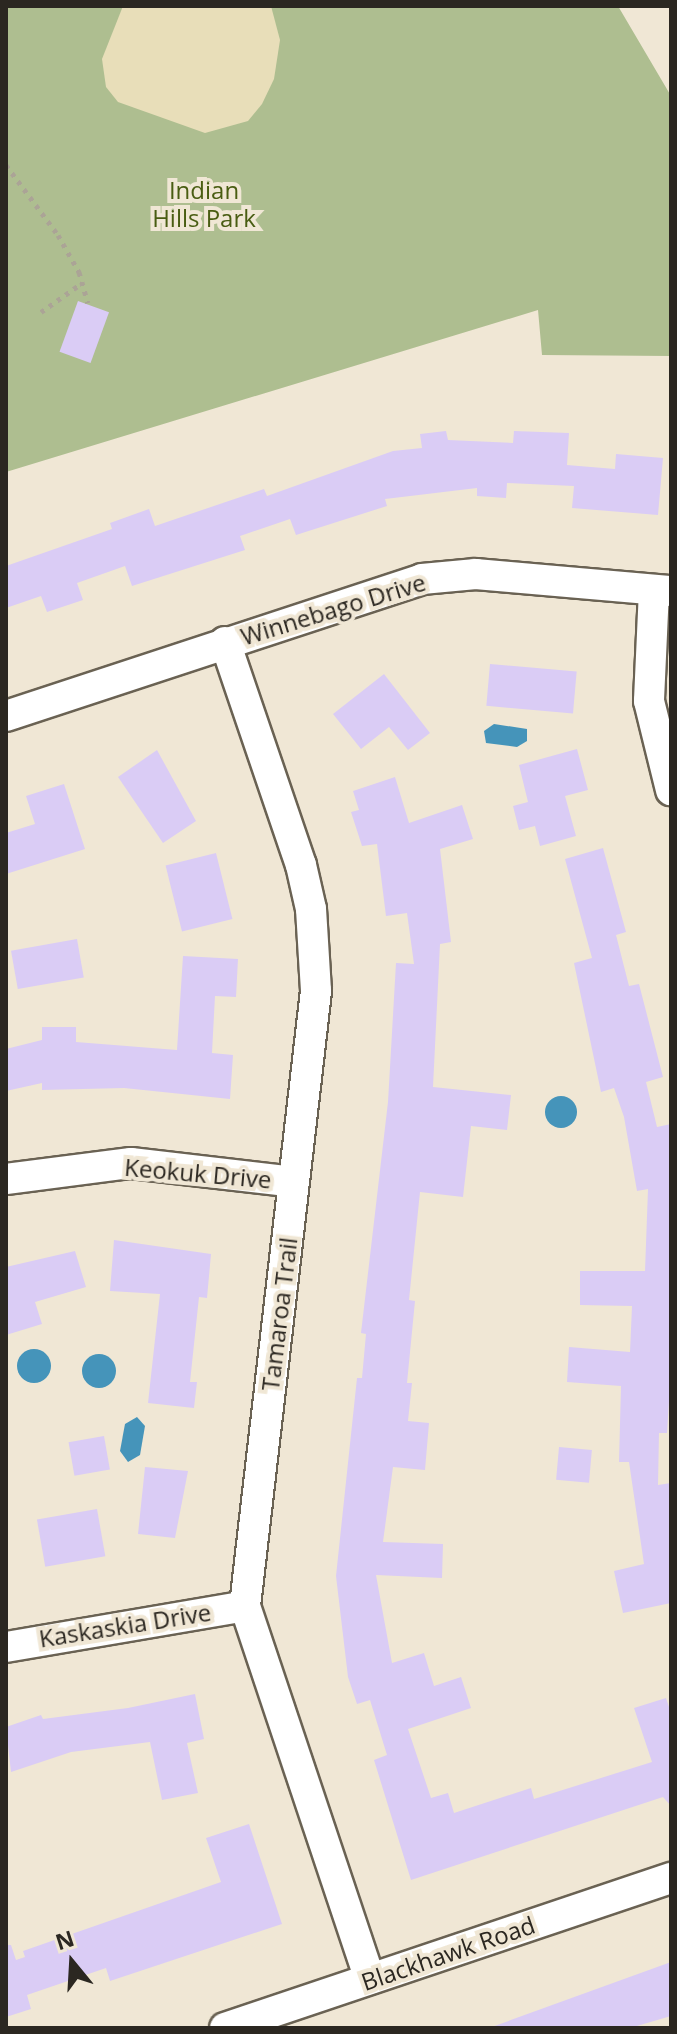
<!DOCTYPE html>
<style>
body{margin:0}
#map{position:relative;width:677px;height:2034px;overflow:hidden;background:#f0e7d5;font-family:"Open Sans",sans-serif}
div>[style]{position:absolute}
.green>*{inset:0;background:#aebe90}
.sand>*{inset:0;background:#e8deb9}
.water>*{inset:0;background:#4594ba}
.round{border-radius:50%}
.building>*{inset:0;background:#daccf5;transform-origin:0 0}
.path>*{height:5px;margin-top:-2.5px;transform-origin:0;background:repeating-linear-gradient(90deg,#aba496 0 4px,transparent 0 10px)}
.roads{filter:drop-shadow(2px 0 #6a6253) drop-shadow(-2px 0 #6a6253) drop-shadow(0 2px #6a6253) drop-shadow(0 -2px #6a6253)}
.street>*{height:30px;margin:-15px;padding:0 15px;transform-origin:15px;border-radius:15px;background:#fff}
span{translate:-50% -50%;white-space:nowrap;text-align:center;line-height:1.15;-webkit-text-stroke:8px #f0e7d5;paint-order:stroke}
.park-label{font-size:24px;color:#495d12}
.street-label{font-size:24px;color:#2b2721}
.frame{position:absolute;inset:0;border:8px solid #2b2721;pointer-events:none}
.north{position:absolute;left:32px;top:1922px;width:80px;height:80px;-webkit-text-stroke:6px #f0e7d5;paint-order:stroke;rotate:342deg;font-size:22px;font-weight:700;line-height:32px;text-align:center;color:#2b2721}
.north::after{content:'';display:block;margin:auto;width:28px;height:36px;background:#2b2721;clip-path:polygon(50% 0,100% 100%,50% 72%,0 100%)}
</style>
<div id="map">
<div class="green">
<div style="clip-path:polygon(6px 6px,618px 6px,671px 96px,671px 356px,542px 355px,538px 310px,6px 472px)"></div>
</div>
<div class="sand">
<div style="clip-path:polygon(123px 6px,271px 6px,280px 40px,274px 79px,262px 104px,248px 121px,205px 133px,118px 102px,106px 87px,102px 59px)"></div>
</div>
<div class="water">
<div style="clip-path:polygon(494px 724px,527px 729px,527px 741px,517px 747px,486px 743px,484px 731px)"></div>
<div class="round" style="left:545px;top:1096px;width:32px;height:32px"></div>
<div class="round" style="left:17px;top:1349px;width:34px;height:34px"></div>
<div class="round" style="left:82px;top:1354px;width:34px;height:34px"></div>
<div style="clip-path:polygon(137px 1417px,145px 1426px,140px 1455px,128px 1462px,120px 1451px,125px 1424px)"></div>
</div>
<div class="building">
<div style="left:78px;top:301px;width:33px;height:54px;rotate:20deg"></div>
<div style="clip-path:polygon(446px 431px,448px 440px,513px 443px,514px 431px,569px 433px,567px 465px,615px 469px,616px 454px,663px 458px,658px 515px,572px 508px,574px 486px,507px 483px,506px 498px,477px 496px,477px 488px,385px 499px,387px 506px,296px 535px,290px 519px,240px 536px,245px 550px,132px 586px,125px 566px,77px 583px,83px 600px,47px 612px,41px 596px,6px 608px,6px 566px,112px 529px,110px 523px,149px 509px,155px 526px,264px 489px,267px 496px,393px 451px,422px 448px,420px 434px)"></div>
<div style="left:490px;top:664px;width:87px;height:42px;rotate:5deg"></div>
<div style="clip-path:polygon(384px 674px,430px 733px,408px 750px,389px 727px,361px 749px,333px 714px)"></div>
<div style="clip-path:polygon(577px 749px,588px 790px,565px 796px,576px 836px,540px 846px,535px 826px,519px 830px,513px 806px,528px 802px,519px 765px)"></div>
<div style="clip-path:polygon(157px 750px,196px 821px,163px 843px,118px 777px)"></div>
<div style="clip-path:polygon(395px 777px,409px 823px,462px 805px,473px 839px,440px 849px,451px 942px,440px 944px,433px 1087px,511px 1095px,507px 1130px,471px 1126px,463px 1197px,420px 1192px,409px 1300px,415px 1301px,407px 1383px,412px 1383px,408px 1421px,429px 1423px,425px 1470px,393px 1467px,383px 1542px,443px 1544px,442px 1578px,376px 1575px,392px 1663px,424px 1653px,434px 1686px,461px 1677px,471px 1708px,408px 1729px,431px 1798px,448px 1793px,454px 1813px,531px 1788px,534px 1799px,652px 1762px,634px 1708px,666px 1698px,671px 1713px,671px 1806px,663px 1797px,411px 1880px,374px 1760px,387px 1755px,370px 1700px,357px 1704px,348px 1677px,336px 1576px,357px 1378px,362px 1378px,366px 1334px,361px 1333px,388px 1102px,396px 963px,414px 964px,407px 913px,386px 916px,377px 844px,362px 846px,351px 812px,359px 810px,353px 791px)"></div>
<div style="clip-path:polygon(64px 784px,85px 849px,6px 874px,6px 833px,35px 824px,26px 796px)"></div>
<div style="clip-path:polygon(603px 848px,626px 932px,616px 935px,629px 986px,639px 984px,663px 1077px,646px 1082px,657px 1127px,671px 1124px,671px 1369px,667px 1433px,659px 1433px,658px 1485px,671px 1483px,671px 1603px,623px 1613px,614px 1571px,644px 1564px,629px 1462px,619px 1462px,621px 1386px,567px 1382px,569px 1347px,630px 1352px,632px 1306px,580px 1305px,580px 1271px,645px 1271px,648px 1189px,637px 1191px,624px 1117px,614px 1088px,601px 1092px,574px 963px,592px 958px,565px 859px)"></div>
<div style="left:216px;top:853px;width:68px;height:52px;rotate:76deg"></div>
<div style="left:77px;top:939px;width:39px;height:67px;rotate:80deg"></div>
<div style="clip-path:polygon(183px 956px,238px 959px,236px 997px,215px 996px,212px 1053px,233px 1055px,230px 1099px,124px 1088px,42px 1090px,42px 1083px,6px 1091px,6px 1049px,42px 1040px,42px 1027px,76px 1027px,76px 1042px,177px 1050px)"></div>
<div style="clip-path:polygon(114px 1240px,211px 1254px,207px 1298px,199px 1297px,190px 1382px,197px 1382px,194px 1408px,148px 1403px,160px 1294px,110px 1291px)"></div>
<div style="clip-path:polygon(75px 1251px,86px 1287px,35px 1302px,42px 1324px,6px 1335px,6px 1267px)"></div>
<div style="left:104px;top:1436px;width:34px;height:36px;rotate:80deg"></div>
<div style="left:559px;top:1447px;width:33px;height:33px;rotate:5deg"></div>
<div style="clip-path:polygon(145px 1467px,188px 1471px,175px 1538px,138px 1534px)"></div>
<div style="left:97px;top:1509px;width:48px;height:61px;rotate:80deg"></div>
<div style="clip-path:polygon(195px 1694px,204px 1739px,187px 1743px,198px 1793px,162px 1800px,150px 1742px,71px 1752px,11px 1772px,6px 1727px,41px 1715px,43px 1719px,128px 1708px)"></div>
<div style="clip-path:polygon(249px 1824px,282px 1924px,110px 1981px,106px 1968px,27px 1995px,31px 2009px,6px 2017px,6px 1945px,11px 1945px,16px 1960px,25px 1957px,23px 1951px,221px 1882px,206px 1838px)"></div>
<div style="clip-path:polygon(671px 1962px,671px 2016px,630px 2028px,489px 2028px)"></div>
</div>
<div class="path">
<div style="left:6px;top:165px;width:87px;rotate:53.4deg"></div>
<div style="left:58px;top:235px;width:43px;rotate:60.4deg"></div>
<div style="left:79px;top:272px;width:32px;rotate:74deg"></div>
<div style="left:41px;top:312px;width:50px;rotate:-35.3deg"></div>
</div>
<div class="roads">
<div class="street">
<div style="left:654px;top:590px;width:111px;rotate:92.6deg"></div>
<div style="left:649px;top:701px;width:92px;rotate:76.1deg"></div>
<div style="left:225px;top:642px;width:236px;rotate:71.2deg"></div>
<div style="left:301px;top:865px;width:45px;rotate:77.2deg"></div>
<div style="left:311px;top:909px;width:82px;rotate:86.5deg"></div>
<div style="left:316px;top:991px;width:619px;rotate:96.59deg"></div>
<div style="left:245px;top:1606px;width:393px;rotate:71.5deg"></div>
<div style="left:6px;top:716px;width:438px;rotate:-18.2deg"></div>
<div style="left:422px;top:579px;width:54px;rotate:-5.3deg"></div>
<div style="left:476px;top:574px;width:196px;rotate:5deg"></div>
<div style="left:6px;top:1179px;width:126px;rotate:-7.3deg"></div>
<div style="left:131px;top:1163px;width:164px;rotate:6.6deg"></div>
<div style="left:6px;top:1647px;width:242px;rotate:-9.7deg"></div>
<div style="left:225px;top:2028px;width:471px;rotate:-18.6deg"></div>
</div>
</div>
<div class="park-label">
<span style="left:204px;top:204px">Indian<br>Hills Park</span>
</div>
<div class="street-label">
<span style="left:333px;top:609px;rotate:-17deg">Winnebago Drive</span>
<span style="left:198px;top:1173px;rotate:5deg">Keokuk Drive</span>
<span style="left:279px;top:1314px;rotate:-83deg">Tamaroa Trail</span>
<span style="left:125px;top:1625px;rotate:-9deg">Kaskaskia Drive</span>
<span style="left:448px;top:1953px;rotate:-19deg">Blackhawk Road</span>
</div>
<div class="frame"></div>
<div class="north">N</div>
</div>
